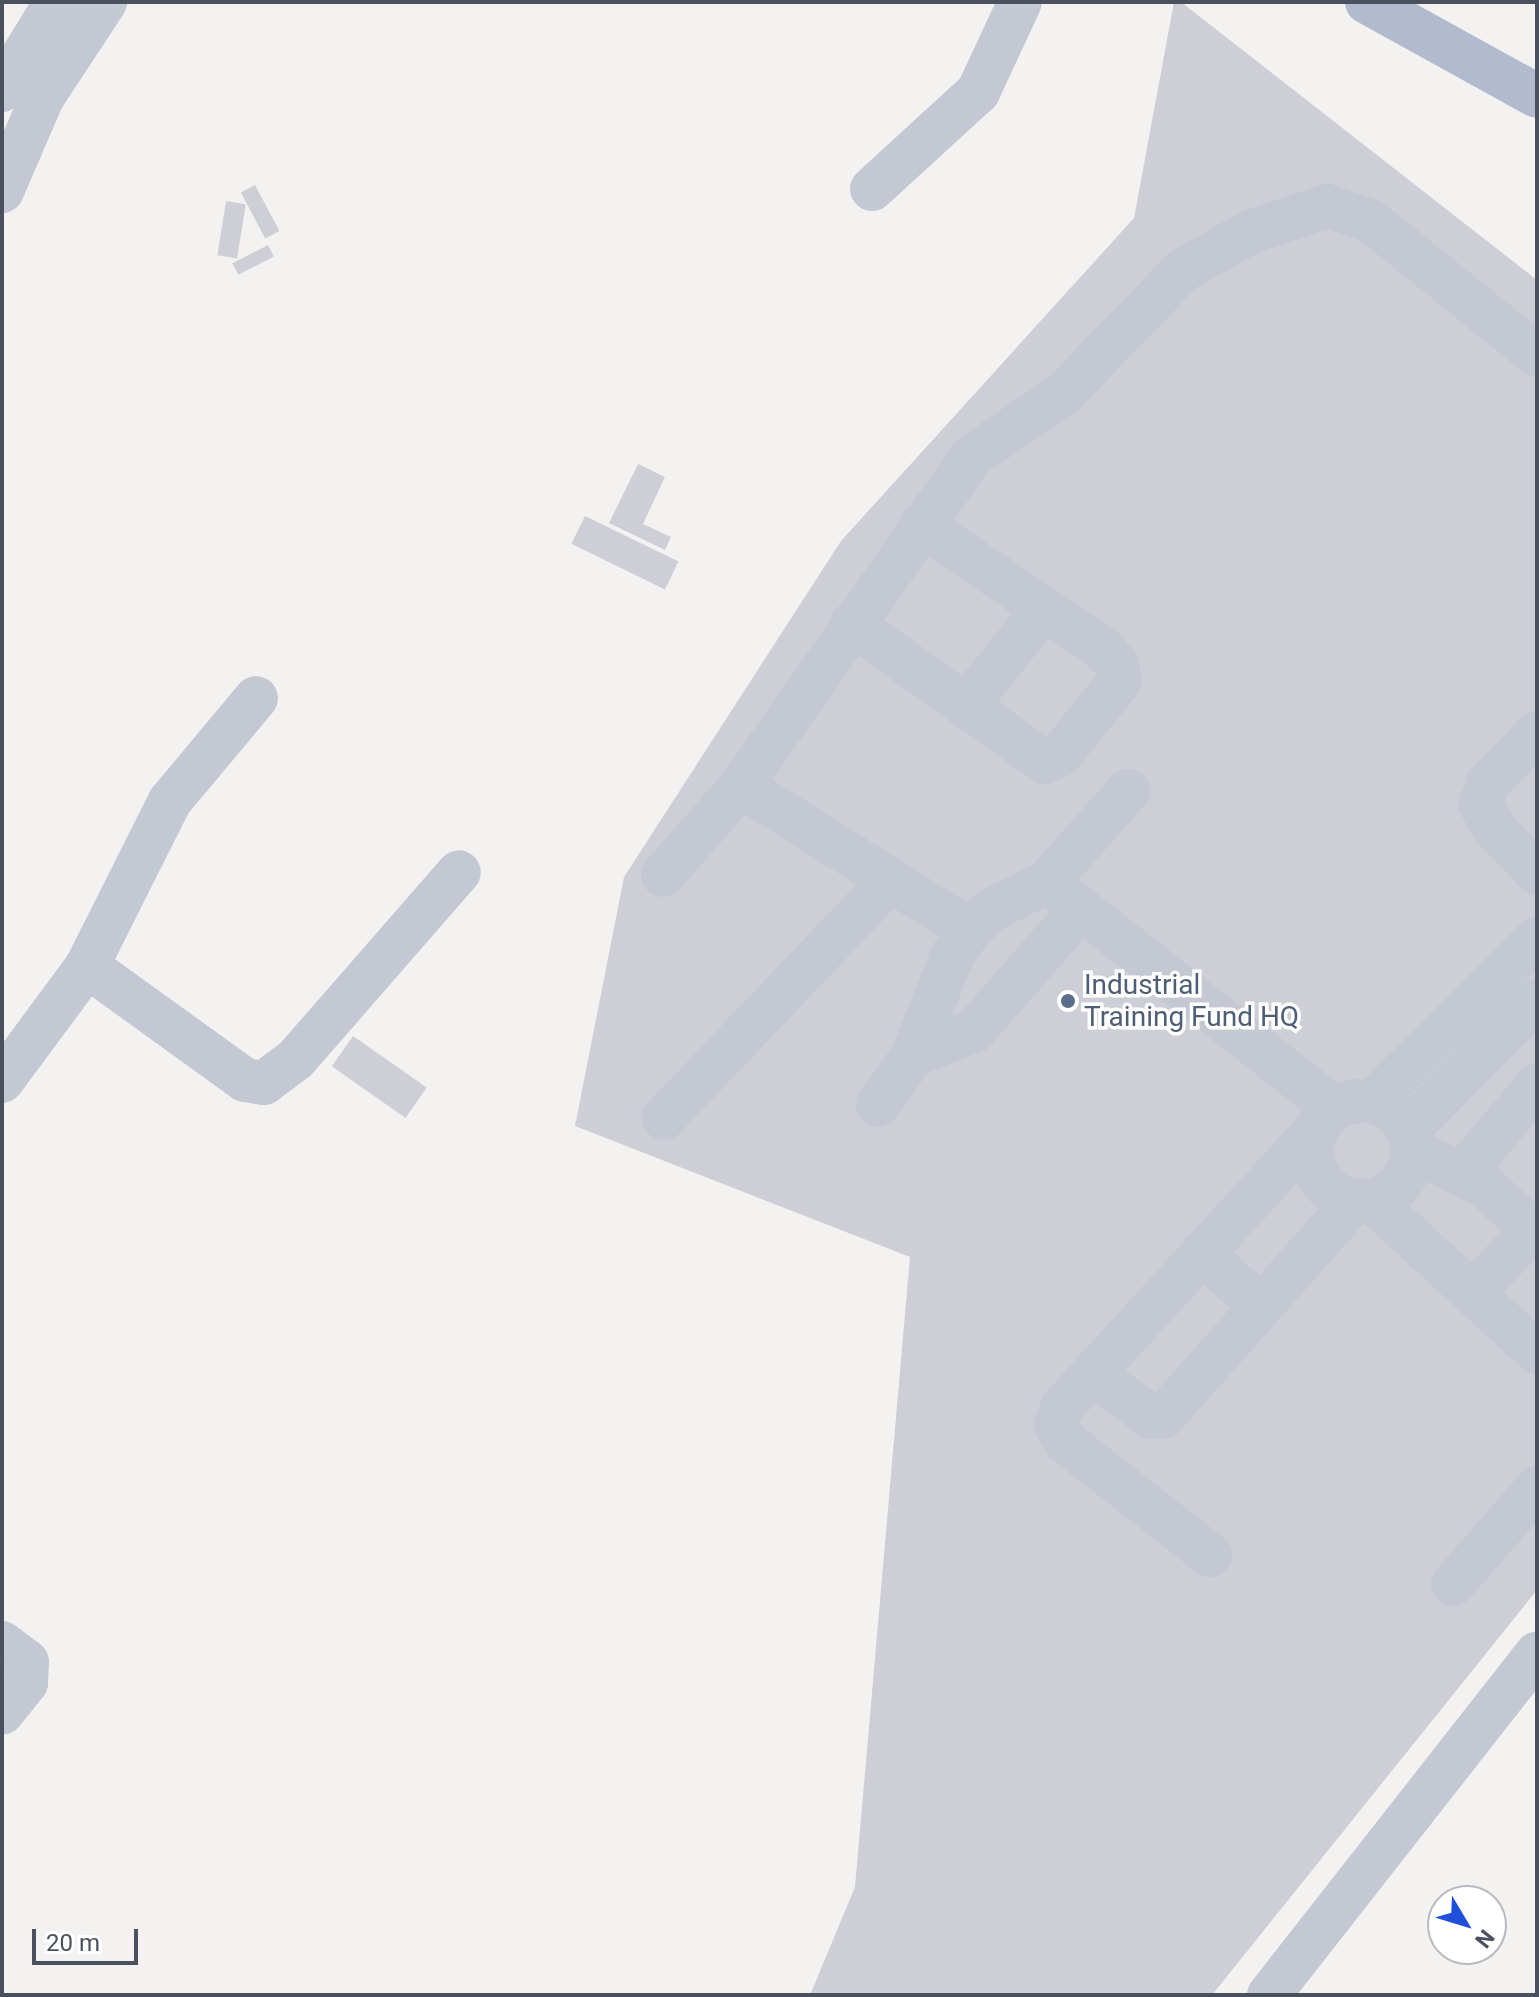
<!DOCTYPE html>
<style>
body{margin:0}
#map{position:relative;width:1539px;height:1997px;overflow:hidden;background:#f3f2f1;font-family:Roboto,sans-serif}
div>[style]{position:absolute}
.building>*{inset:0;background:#cecfd6;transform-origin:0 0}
.minor>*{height:44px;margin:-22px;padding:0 22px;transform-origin:22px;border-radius:22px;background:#c3c8d2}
.minor>.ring{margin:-22px;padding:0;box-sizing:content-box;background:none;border:44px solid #c3c8d2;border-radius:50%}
.major>*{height:44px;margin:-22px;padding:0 22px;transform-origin:22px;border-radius:22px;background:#b2bbce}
.dots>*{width:22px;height:22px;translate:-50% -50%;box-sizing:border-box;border:4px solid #fff;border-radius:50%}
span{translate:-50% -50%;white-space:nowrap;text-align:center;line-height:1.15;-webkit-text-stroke:7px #fff;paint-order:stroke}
.service-label{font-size:28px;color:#4e5e75}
.left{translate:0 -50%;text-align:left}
.frame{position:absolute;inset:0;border:4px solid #4a505e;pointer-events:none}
.north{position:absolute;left:1427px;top:1885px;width:80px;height:80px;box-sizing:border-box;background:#fff;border:2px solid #b7b9bf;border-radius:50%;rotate:128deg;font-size:22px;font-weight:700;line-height:32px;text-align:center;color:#4a505e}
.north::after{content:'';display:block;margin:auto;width:28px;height:36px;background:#214fdd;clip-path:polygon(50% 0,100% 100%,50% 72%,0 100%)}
.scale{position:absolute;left:32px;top:1929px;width:106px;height:36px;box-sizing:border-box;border:4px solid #4a505e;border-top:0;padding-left:10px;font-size:24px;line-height:28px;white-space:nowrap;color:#4a505e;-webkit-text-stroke:6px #fff;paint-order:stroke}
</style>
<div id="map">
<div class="building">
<div style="clip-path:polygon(1174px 2px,1181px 2px,1537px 280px,1537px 1590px,1212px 1995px,810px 1995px,855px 1887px,910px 1257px,575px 1126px,624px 877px,841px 541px,1134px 218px)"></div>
<div style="left:255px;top:185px;width:52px;height:16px;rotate:62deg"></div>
<div style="left:226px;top:201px;width:20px;height:55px;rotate:9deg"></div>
<div style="left:268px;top:245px;width:13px;height:40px;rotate:63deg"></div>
<div style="clip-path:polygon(638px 464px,665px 477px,643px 524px,671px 537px,665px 550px,609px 523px)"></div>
<div style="left:585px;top:516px;width:104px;height:31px;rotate:26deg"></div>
<div style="left:353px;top:1036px;width:90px;height:37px;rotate:35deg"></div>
</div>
<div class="minor">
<div style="left:2px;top:90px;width:103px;rotate:-58.5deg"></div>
<div style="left:872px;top:189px;width:144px;rotate:-42.5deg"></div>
<div style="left:978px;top:92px;width:99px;rotate:-65deg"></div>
<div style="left:2px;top:191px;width:101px;rotate:-66.7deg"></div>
<div style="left:42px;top:98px;width:115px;rotate:-56.7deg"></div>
<div style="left:852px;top:624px;width:237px;rotate:35.6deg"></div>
<div style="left:1045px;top:762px;width:17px;rotate:-25deg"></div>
<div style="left:1060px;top:755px;width:94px;rotate:-51.1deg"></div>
<div style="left:1119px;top:682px;width:18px;rotate:-96deg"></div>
<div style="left:1117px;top:664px;width:22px;rotate:-133deg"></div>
<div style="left:1102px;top:648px;width:219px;rotate:-145.8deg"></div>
<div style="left:966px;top:706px;width:124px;rotate:-51.2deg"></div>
<div style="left:1537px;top:733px;width:70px;rotate:134.4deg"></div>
<div style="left:1488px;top:783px;width:23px;rotate:108deg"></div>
<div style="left:1481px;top:805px;width:25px;rotate:61deg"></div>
<div style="left:1493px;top:827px;width:64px;rotate:46.3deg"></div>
<div style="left:741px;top:786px;width:271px;rotate:32.2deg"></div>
<div style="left:663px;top:875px;width:118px;rotate:-48.8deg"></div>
<div style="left:741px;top:786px;width:401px;rotate:-55deg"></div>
<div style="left:971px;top:457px;width:112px;rotate:-34.4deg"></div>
<div style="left:1063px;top:394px;width:173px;rotate:-45.9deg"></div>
<div style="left:1183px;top:270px;width:79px;rotate:-29.5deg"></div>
<div style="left:1252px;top:231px;width:79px;rotate:-18.4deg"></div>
<div style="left:1327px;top:206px;width:46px;rotate:18.8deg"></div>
<div style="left:1371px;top:221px;width:213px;rotate:38.9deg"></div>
<div style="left:1047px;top:882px;width:367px;rotate:38.2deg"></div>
<div style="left:87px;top:966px;width:195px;rotate:35.8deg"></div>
<div style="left:245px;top:1080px;width:19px;rotate:9deg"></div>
<div style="left:264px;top:1083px;width:39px;rotate:-37deg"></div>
<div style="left:295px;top:1060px;width:249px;rotate:-48.9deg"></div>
<div style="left:913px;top:1055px;width:66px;rotate:-21.5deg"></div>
<div style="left:974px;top:1031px;width:161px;rotate:-48.8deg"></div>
<div style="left:2px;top:1081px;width:143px;rotate:-53.5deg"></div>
<div style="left:87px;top:966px;width:185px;rotate:-63.3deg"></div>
<div style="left:170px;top:801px;width:134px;rotate:-50.1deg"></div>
<div style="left:1373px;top:1101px;width:231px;rotate:-44.8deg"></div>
<div class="ring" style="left:1312px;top:1101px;width:56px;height:56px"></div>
<div style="left:878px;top:1105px;width:61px;rotate:-55deg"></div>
<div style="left:913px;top:1055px;width:106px;rotate:-68.5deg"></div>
<div style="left:952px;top:956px;width:32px;rotate:-55deg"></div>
<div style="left:970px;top:930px;width:29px;rotate:-44deg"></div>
<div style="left:991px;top:910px;width:63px;rotate:-26.6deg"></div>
<div style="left:1047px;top:882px;width:122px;rotate:-48.3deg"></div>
<div style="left:664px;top:1118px;width:329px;rotate:-46.4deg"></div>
<div style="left:1408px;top:1130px;width:183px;rotate:-45.2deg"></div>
<div style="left:1412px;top:1150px;width:79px;rotate:26.2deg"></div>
<div style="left:1483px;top:1185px;width:72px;rotate:41.6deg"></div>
<div style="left:1462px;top:1174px;width:116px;rotate:-49.6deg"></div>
<div style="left:1371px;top:1200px;width:225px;rotate:42.5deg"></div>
<div style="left:1202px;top:1253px;width:77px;rotate:42.4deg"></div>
<div style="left:1473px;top:1294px;width:95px;rotate:-47.6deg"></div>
<div style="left:1094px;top:1375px;width:72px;rotate:35.9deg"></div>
<div style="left:1152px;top:1417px;width:11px"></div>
<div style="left:1163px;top:1417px;width:289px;rotate:-48.4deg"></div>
<div style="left:1210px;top:1555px;width:183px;rotate:-141.9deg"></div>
<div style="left:1066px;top:1442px;width:20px;rotate:-120deg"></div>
<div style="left:1056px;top:1425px;width:19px;rotate:-72deg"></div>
<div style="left:1062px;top:1407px;width:374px;rotate:-47.5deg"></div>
<div style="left:1453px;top:1584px;width:128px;rotate:-48.8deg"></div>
<div style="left:2px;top:1643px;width:31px;rotate:37deg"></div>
<div style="left:27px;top:1662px;width:21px;rotate:93deg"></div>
<div style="left:26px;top:1683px;width:38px;rotate:129deg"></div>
<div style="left:1269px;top:1995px;width:434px;rotate:-51.9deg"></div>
</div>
<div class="major">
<div style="left:1367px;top:2px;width:194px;rotate:28.9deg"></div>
</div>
<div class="dots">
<div style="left:1068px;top:1001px;background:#5c6f8a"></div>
</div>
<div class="service-label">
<span class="left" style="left:1084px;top:1001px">Industrial<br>Training Fund HQ</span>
</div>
<div class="frame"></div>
<div class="north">N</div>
<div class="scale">20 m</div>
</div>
